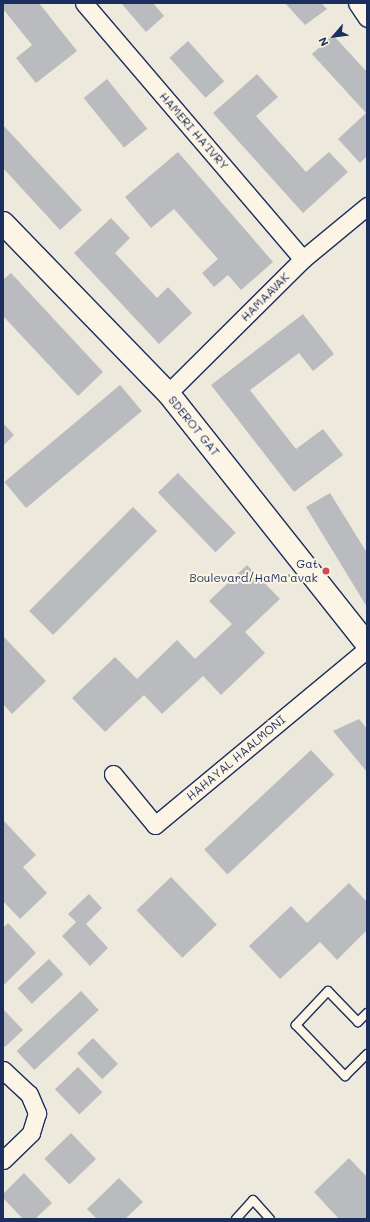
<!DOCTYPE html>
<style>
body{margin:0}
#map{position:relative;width:370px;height:1222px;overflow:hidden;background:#eee9dd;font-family:Mali,sans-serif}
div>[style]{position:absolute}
.building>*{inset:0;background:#babbbe;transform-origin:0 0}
.roads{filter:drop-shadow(1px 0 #1b2f5e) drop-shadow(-1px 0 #1b2f5e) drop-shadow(0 1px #1b2f5e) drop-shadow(0 -1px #1b2f5e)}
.lane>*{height:8px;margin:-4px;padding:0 4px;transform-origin:4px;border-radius:4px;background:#fcf5e5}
.street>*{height:17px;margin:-8.5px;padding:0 8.5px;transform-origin:8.5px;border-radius:8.5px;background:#fcf5e5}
.secondary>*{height:22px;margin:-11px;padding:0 11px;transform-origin:11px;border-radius:11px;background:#fcf5e5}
.dots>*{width:11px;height:11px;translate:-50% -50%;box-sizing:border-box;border:2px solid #fcf5e5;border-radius:50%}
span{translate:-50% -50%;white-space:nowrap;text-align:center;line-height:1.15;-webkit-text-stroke:4px #fcf5e5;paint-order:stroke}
.street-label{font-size:12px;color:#1b2f5e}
.poi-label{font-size:12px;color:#1b2f5e}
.right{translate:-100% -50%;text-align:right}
.frame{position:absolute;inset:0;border:4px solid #1b2f5e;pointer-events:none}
.north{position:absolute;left:314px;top:16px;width:40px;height:40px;-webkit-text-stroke:3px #fcf5e5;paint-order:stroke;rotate:242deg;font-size:11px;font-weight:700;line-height:16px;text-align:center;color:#1b2f5e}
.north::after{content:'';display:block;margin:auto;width:14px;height:18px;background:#1b2f5e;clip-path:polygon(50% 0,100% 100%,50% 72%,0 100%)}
</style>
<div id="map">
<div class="building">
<div style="clip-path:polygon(3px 3px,39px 3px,77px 51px,36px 83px,16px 58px,32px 45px,3px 9px)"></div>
<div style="clip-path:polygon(121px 3px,153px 3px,164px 16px,146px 32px)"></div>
<div style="clip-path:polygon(285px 3px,321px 3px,327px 9px,305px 25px)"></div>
<div style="clip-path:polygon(333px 35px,367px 72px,367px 156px,360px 163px,338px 139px,366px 113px,312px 54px)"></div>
<div style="left:188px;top:41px;width:54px;height:25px;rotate:48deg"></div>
<div style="clip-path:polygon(257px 74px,278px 97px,256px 116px,306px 172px,329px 152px,348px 172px,303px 213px,213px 113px)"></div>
<div style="left:107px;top:79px;width:64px;height:30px;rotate:51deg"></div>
<div style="clip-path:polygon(3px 125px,82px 210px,60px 230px,3px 168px)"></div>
<div style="clip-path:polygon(178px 152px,273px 262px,241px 290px,228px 275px,214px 287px,202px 273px,218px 259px,174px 209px,151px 228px,125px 197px)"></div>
<div style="clip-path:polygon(111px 218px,130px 238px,115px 253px,157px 298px,168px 287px,192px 313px,159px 344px,74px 253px)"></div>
<div style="clip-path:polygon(11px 273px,103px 372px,78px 396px,3px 316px,3px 280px)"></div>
<div style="clip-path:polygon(303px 314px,334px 354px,313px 371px,299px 353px,250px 390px,296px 449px,323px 429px,343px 455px,294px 492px,211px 385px)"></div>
<div style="left:120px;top:385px;width:34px;height:151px;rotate:50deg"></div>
<div style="clip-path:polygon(3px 423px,14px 435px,3px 446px)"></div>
<div style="left:178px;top:473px;width:83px;height:28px;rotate:46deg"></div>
<div style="clip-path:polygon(330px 493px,367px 553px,367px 607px,306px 507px)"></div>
<div style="left:133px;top:507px;width:34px;height:147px;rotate:45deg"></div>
<div style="clip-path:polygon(247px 565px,280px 599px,245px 632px,265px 653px,221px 695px,203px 676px,162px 714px,144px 695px,105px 732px,72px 698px,115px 657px,137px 679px,177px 640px,195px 659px,232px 624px,209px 601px)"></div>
<div style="clip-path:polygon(3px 636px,46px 681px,12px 714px,3px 704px)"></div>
<div style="clip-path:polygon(359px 719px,367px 729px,367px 772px,333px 731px)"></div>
<div style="left:311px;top:750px;width:34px;height:146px;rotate:47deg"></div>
<div style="clip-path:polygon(3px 820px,36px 855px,23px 867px,47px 893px,20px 919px,3px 901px)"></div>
<div style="left:171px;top:877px;width:66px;height:48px;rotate:46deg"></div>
<div style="clip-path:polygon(349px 883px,367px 902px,367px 930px,337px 960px,320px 942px,280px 979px,249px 946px,291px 906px,307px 923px)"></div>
<div style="clip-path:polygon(89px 894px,102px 908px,86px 924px,108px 948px,90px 966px,62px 936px,76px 922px,68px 914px)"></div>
<div style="clip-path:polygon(8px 923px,36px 953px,3px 986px,3px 928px)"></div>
<div style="left:49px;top:959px;width:21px;height:43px;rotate:47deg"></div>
<div style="left:81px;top:991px;width:26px;height:88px;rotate:47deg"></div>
<div style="clip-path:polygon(3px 1009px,23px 1030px,5px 1047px,3px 1045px)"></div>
<div style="left:93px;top:1038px;width:36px;height:22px;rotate:46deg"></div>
<div style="left:78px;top:1067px;width:35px;height:32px;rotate:46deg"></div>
<div style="left:71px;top:1133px;width:36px;height:37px;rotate:46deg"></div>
<div style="clip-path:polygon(349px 1158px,367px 1177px,367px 1219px,339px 1219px,314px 1192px)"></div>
<div style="clip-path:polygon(24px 1173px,52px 1203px,35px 1219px,23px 1219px,3px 1198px,3px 1194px)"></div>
<div style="clip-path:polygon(119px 1178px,143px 1202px,125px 1219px,97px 1219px,87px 1209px)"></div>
</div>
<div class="roads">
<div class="lane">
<div style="left:367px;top:1013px;width:13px;rotate:135deg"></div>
<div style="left:358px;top:1022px;width:43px;rotate:-134.1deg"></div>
<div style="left:328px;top:991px;width:47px;rotate:133.3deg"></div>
<div style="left:296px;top:1025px;width:71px;rotate:46.1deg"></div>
<div style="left:345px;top:1076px;width:31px;rotate:-45deg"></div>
<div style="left:236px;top:1219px;width:25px;rotate:-48deg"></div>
<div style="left:253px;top:1200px;width:25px;rotate:48deg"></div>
</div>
<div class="street">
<div style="left:84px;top:3px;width:337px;rotate:49.5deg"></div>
<div style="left:357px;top:3px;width:18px;rotate:56deg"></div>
<div style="left:168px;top:393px;width:190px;rotate:-44.8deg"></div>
<div style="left:303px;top:259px;width:83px;rotate:-39.6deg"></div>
<div style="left:113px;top:774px;width:66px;rotate:50.5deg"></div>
<div style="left:155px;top:825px;width:276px;rotate:-39.7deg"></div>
<div style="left:3px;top:1070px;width:35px;rotate:43deg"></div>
<div style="left:29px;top:1094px;width:21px;rotate:67deg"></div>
<div style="left:37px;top:1113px;width:21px;rotate:107deg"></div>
<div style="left:31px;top:1133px;width:39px;rotate:136deg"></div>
</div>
<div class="secondary">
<div style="left:3px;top:223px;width:237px;rotate:45.9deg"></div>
<div style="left:168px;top:393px;width:320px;rotate:51.6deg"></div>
</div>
</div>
<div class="dots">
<div style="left:326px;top:571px;background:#d1495b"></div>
</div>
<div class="street-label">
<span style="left:194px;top:131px;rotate:49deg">HAMERI HA'IVRY</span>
<span style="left:265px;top:297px;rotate:-45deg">HAMAAVAK</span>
<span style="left:194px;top:426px;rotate:51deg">SDEROT GAT</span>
<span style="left:236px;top:758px;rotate:-40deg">HAHAYAL HAALMONI</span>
</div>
<div class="poi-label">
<span class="right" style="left:318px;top:571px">Gat<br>Boulevard/HaMa'avak</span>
</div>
<div class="frame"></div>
<div class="north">N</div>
</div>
